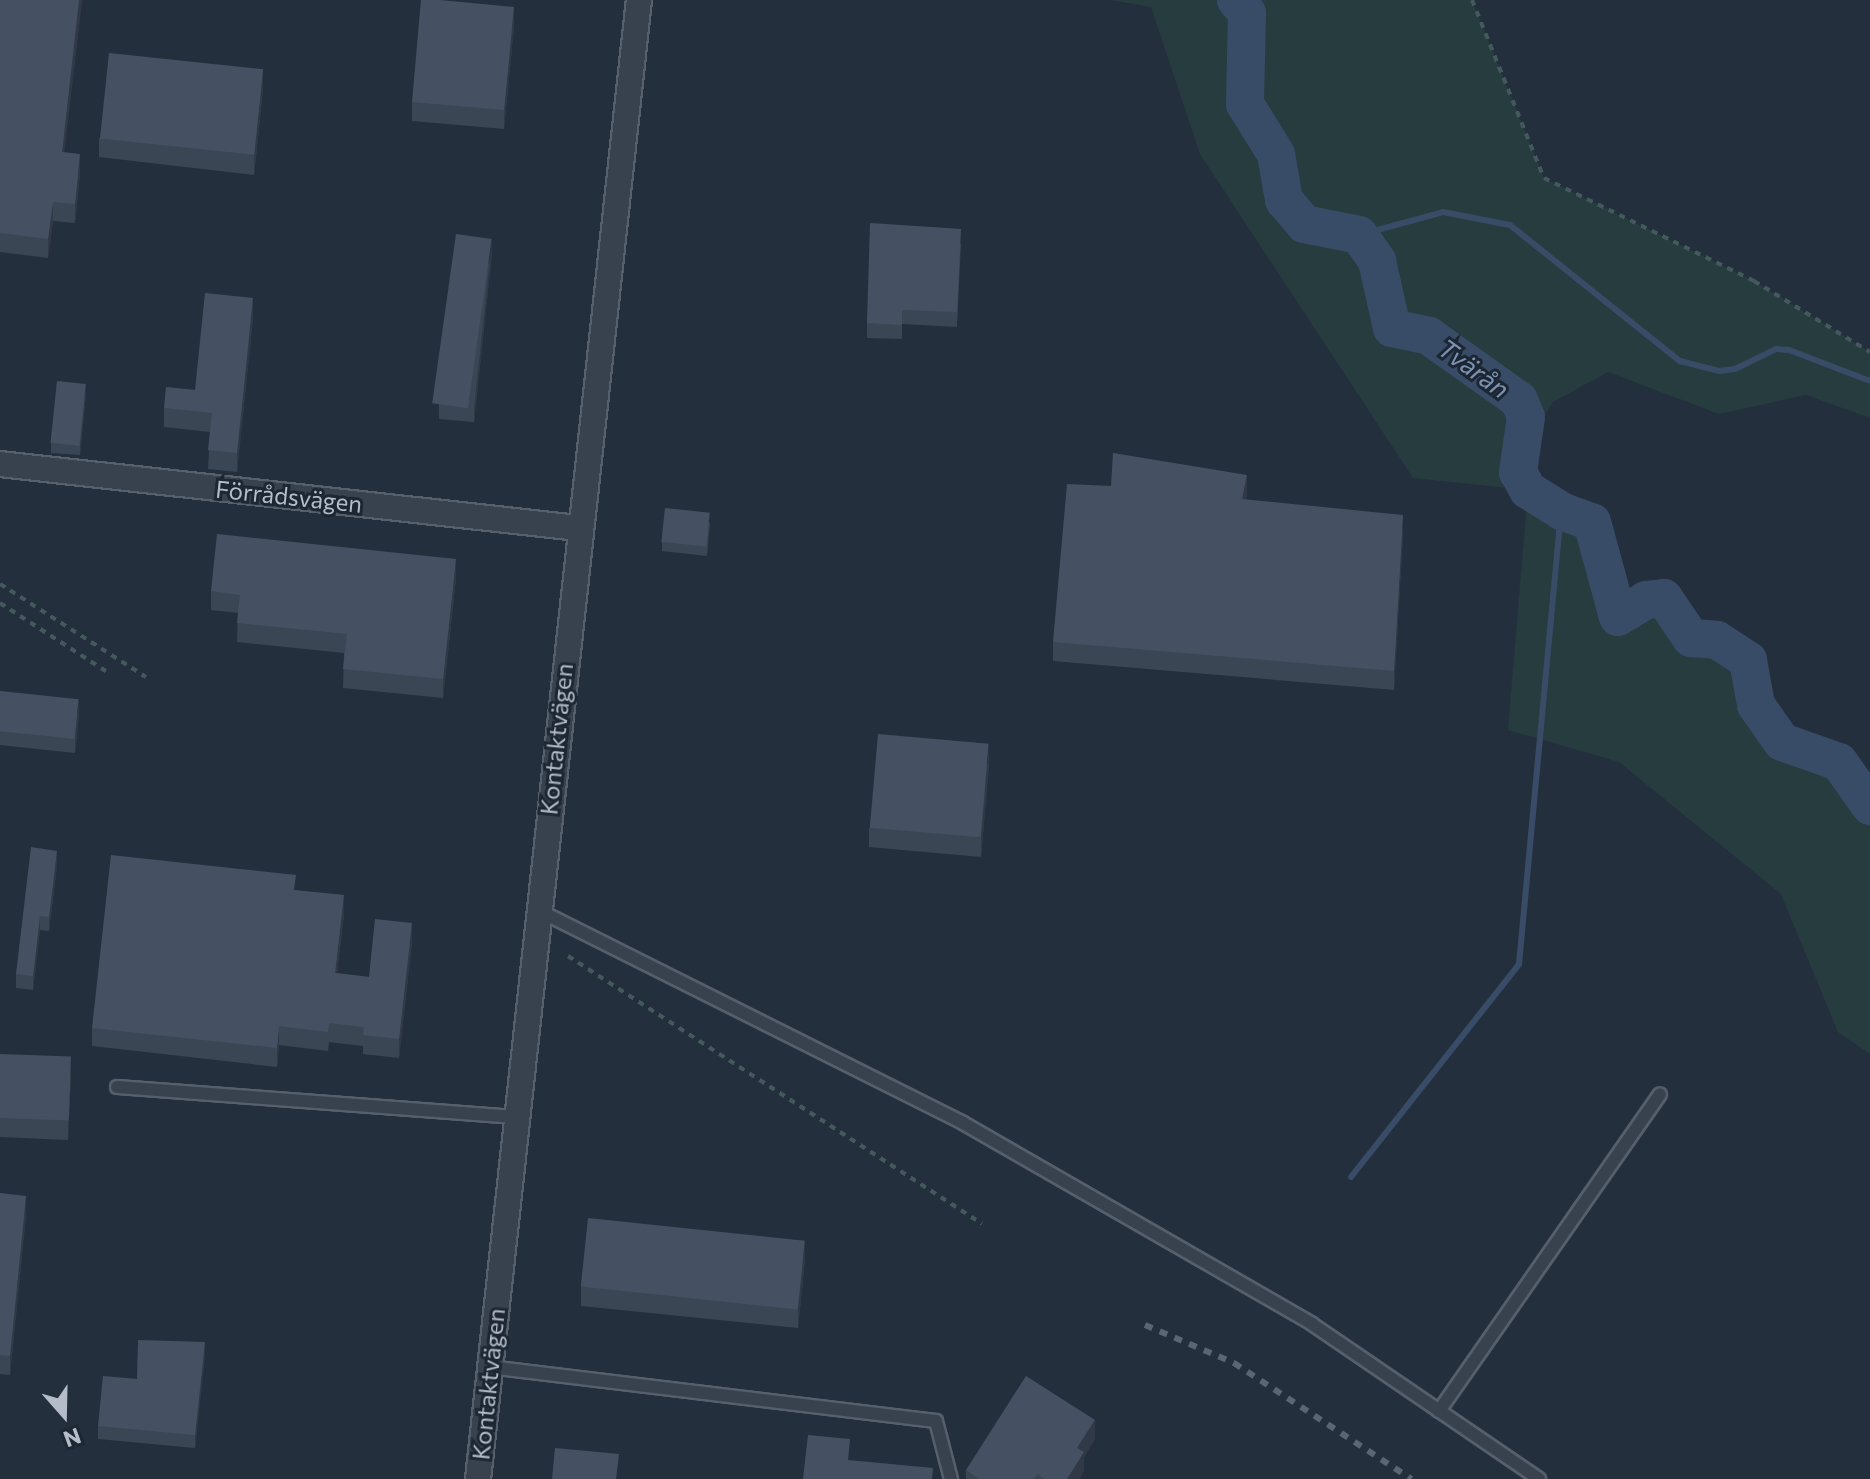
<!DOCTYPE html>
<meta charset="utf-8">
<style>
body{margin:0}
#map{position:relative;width:1870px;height:1479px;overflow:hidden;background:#242f3e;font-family:Commissioner,sans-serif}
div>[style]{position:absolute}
.green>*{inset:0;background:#263c3f}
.stream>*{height:6px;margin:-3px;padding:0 3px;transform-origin:3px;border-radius:3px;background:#394c67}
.river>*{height:38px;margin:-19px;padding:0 19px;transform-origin:19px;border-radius:19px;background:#394c67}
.path>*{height:4px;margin-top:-2px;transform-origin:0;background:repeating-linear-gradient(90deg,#44595c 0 6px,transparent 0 12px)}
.roads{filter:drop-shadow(2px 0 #565f6c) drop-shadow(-2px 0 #565f6c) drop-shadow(0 2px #565f6c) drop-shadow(0 -2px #565f6c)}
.service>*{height:12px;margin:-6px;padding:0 6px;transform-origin:6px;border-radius:6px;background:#38414e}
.minor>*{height:24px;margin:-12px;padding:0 12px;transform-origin:12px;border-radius:12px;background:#38414e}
.rail>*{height:6px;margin-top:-3px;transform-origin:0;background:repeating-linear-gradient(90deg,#5a6575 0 8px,transparent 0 16px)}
.wall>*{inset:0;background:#3b4654}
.shaded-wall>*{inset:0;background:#303945}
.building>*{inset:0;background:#455162;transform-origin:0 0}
span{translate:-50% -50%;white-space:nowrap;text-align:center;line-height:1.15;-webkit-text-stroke:6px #1d2633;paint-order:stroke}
.street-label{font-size:24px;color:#b4bcc9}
.water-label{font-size:26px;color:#7c92b1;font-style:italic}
.north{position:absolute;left:24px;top:1375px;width:80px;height:80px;-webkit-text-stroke:6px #1d2633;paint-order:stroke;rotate:160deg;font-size:22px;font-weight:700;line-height:32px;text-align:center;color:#b4bcc9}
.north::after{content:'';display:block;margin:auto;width:28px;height:36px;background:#b4bcc9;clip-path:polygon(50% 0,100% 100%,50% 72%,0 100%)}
</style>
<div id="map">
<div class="green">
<div style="clip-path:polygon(1110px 0,1472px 0,1544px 178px,1754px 281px,1870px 352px,1870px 418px,1806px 395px,1719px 414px,1608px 372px,1553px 402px,1525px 444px,1518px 472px,1528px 490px,1561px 511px,1592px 522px,1618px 617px,1646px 600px,1664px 598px,1691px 638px,1717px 640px,1748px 660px,1756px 705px,1782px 742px,1839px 762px,1870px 806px,1870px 1054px,1838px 1032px,1781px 894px,1619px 762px,1508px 730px,1528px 490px,1413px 478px,1200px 154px,1151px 7px)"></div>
</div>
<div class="stream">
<div style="left:1359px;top:235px;width:87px;rotate:-15.3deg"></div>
<div style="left:1443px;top:212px;width:68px;rotate:11deg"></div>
<div style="left:1510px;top:225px;width:218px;rotate:38.7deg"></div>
<div style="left:1680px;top:361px;width:40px;rotate:14.4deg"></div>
<div style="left:1719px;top:371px;width:16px;rotate:-7deg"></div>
<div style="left:1735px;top:369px;width:46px;rotate:-26deg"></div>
<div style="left:1776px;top:349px;width:13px;rotate:4deg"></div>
<div style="left:1789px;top:350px;width:87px;rotate:20.9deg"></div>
<div style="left:1351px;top:1177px;width:271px;rotate:-51.7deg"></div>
<div style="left:1519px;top:964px;width:455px;rotate:-84.7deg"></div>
</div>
<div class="river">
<div style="left:1236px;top:0;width:17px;rotate:50deg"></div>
<div style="left:1247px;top:13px;width:91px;rotate:91.3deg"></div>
<div style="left:1245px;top:104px;width:59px;rotate:58.2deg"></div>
<div style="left:1276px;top:154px;width:47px;rotate:80.1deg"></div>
<div style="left:1284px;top:200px;width:31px;rotate:50deg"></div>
<div style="left:1304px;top:224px;width:56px;rotate:11.3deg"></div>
<div style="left:1359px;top:235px;width:32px;rotate:55deg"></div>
<div style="left:1377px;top:261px;width:69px;rotate:77.4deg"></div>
<div style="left:1392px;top:328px;width:38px;rotate:12deg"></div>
<div style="left:1429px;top:336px;width:110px;rotate:35.4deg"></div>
<div style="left:1519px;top:400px;width:18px;rotate:68deg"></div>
<div style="left:1526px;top:417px;width:56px;rotate:98.3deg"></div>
<div style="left:1518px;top:472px;width:21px;rotate:61deg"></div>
<div style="left:1528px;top:490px;width:39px;rotate:32deg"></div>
<div style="left:1561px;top:511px;width:33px;rotate:20deg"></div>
<div style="left:1592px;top:522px;width:98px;rotate:74.7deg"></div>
<div style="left:1618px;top:617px;width:33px;rotate:-31deg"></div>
<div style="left:1646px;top:600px;width:18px;rotate:-6deg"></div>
<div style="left:1664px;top:598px;width:48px;rotate:56deg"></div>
<div style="left:1691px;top:638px;width:26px;rotate:4deg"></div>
<div style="left:1717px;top:640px;width:37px;rotate:33deg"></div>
<div style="left:1748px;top:660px;width:46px;rotate:79.9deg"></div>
<div style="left:1756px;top:705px;width:45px;rotate:54.9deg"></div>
<div style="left:1782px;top:742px;width:60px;rotate:19.3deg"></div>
<div style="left:1839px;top:762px;width:54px;rotate:54.8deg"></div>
</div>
<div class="path">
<div style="left:1472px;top:0;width:192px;rotate:68deg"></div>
<div style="left:1544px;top:178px;width:234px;rotate:26.1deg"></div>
<div style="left:1754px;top:281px;width:136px;rotate:31.5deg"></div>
<div style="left:0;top:584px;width:173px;rotate:32.5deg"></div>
<div style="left:0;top:603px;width:127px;rotate:32.8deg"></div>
<div style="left:568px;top:956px;width:493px;rotate:32.9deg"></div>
</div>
<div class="roads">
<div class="service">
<div style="left:538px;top:910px;width:475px;rotate:26.6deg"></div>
<div style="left:963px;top:1123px;width:403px;rotate:29.9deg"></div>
<div style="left:1312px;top:1324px;width:275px;rotate:34.3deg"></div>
<div style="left:117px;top:1087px;width:400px;rotate:4.3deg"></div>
<div style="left:489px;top:1367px;width:450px;rotate:6.9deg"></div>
<div style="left:936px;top:1421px;width:60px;rotate:75.5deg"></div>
<div style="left:1439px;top:1411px;width:386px;rotate:-55.1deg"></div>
</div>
<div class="minor">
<div style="left:0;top:464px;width:582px;rotate:6.32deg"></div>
<div style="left:478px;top:1479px;width:1488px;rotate:-83.79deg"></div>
</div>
</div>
<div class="rail">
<div style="left:1145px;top:1325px;width:97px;rotate:23.1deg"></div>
<div style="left:1234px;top:1363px;width:212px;rotate:33.2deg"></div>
</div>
<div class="wall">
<div style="clip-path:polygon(0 0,82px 0,64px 152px,80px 173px,75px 223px,53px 221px,48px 258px,0 252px)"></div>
<div style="clip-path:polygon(514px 26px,504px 129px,412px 121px,412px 102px)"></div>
<div style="clip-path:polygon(263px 89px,254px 175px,99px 157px,99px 138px)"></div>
<div style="clip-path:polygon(961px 243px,957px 327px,902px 324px,902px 339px,867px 338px,867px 323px)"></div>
<div style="clip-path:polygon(492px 253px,474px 422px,439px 419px,439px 404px)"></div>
<div style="clip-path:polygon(253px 317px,237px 472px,208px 469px,210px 432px,164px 427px,164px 408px,195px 390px)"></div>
<div style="clip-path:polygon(86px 394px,80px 455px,51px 453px,51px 443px)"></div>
<div style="clip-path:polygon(1247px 494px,1246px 500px,1403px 534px,1394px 690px,1053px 661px,1053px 642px)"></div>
<div style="clip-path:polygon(710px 522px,707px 556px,662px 551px,662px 542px)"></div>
<div style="clip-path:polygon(456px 578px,443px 698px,343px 688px,344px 653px,237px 642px,238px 613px,211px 610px,211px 591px)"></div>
<div style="clip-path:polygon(0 691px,79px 714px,75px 753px,0 745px)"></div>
<div style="clip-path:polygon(989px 763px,981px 857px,869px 847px,869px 828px)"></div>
<div style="clip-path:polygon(57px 865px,49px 931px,40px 930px,33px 990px,16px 988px,16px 974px)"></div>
<div style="clip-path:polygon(296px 890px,344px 914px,337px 973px,369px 977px,412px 942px,399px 1058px,363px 1054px,363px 1046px,329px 1042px,328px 1051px,279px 1045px,277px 1067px,92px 1046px,92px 1028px)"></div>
<div style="clip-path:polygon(0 1054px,71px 1076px,68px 1140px,0 1137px)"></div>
<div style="clip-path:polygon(0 1193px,26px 1215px,10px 1375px,0 1374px)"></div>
<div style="clip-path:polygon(805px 1259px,798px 1328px,581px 1306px,581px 1287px)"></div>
<div style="clip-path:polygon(205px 1355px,195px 1448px,98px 1439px,98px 1426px,137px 1379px)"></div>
<div style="clip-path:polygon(1095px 1439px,1084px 1457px,1084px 1471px,1079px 1479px,966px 1479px,966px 1470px)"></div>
</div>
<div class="shaded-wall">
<div style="clip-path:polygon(79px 0,82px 0,62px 171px,62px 152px)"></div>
<div style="clip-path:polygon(514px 7px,514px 26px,504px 129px,504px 110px)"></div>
<div style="clip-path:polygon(263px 70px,263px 89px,254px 175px,254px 156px)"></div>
<div style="clip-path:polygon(80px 154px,80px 173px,75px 223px,75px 204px)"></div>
<div style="clip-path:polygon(53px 202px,53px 221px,48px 258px,48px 239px)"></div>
<div style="clip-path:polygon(492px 239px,492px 253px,474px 422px,474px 408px)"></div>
<div style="clip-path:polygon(253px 298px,253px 317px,237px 472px,237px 453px)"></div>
<div style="clip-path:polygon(86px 384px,86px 394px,80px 455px,80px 446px)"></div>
<div style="clip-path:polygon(1247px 475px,1247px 494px,1242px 518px,1242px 499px)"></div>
<div style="clip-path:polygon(1403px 515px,1403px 534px,1394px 690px,1394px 671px)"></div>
<div style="clip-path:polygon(456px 559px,456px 578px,443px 698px,443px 679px)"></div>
<div style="clip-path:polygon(79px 699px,79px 714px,75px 753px,75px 738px)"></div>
<div style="clip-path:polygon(989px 744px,989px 763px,981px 857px,981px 838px)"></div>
<div style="clip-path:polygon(57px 851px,57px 865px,49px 931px,49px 917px)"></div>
<div style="clip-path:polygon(344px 895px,344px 914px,335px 992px,335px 973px)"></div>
<div style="clip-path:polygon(40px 916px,40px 930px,33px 990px,33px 976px)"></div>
<div style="clip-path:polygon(412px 923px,412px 942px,399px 1058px,399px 1039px)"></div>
<div style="clip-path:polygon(279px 1026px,279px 1045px,277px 1067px,277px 1048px)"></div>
<div style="clip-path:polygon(71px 1057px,71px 1076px,68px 1140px,68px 1121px)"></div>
<div style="clip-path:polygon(26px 1196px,26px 1215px,10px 1375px,10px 1356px)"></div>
<div style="clip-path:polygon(805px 1240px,805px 1259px,798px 1328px,798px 1309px)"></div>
<div style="clip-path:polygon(205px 1342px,205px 1355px,195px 1448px,195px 1435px)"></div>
<div style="clip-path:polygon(1095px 1420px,1095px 1439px,1084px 1457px,1084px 1471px,1079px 1479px,1067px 1479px,1077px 1448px)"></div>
</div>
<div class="building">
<div style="clip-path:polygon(0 0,79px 0,62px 152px,80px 154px,75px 204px,53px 202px,48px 239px,0 233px)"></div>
<div style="clip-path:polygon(421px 0,440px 0,514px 7px,504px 110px,412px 102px)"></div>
<div style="left:109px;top:53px;width:155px;height:86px;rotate:6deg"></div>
<div style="clip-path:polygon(870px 223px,961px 229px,957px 312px,902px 310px,902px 325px,867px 323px)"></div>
<div style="left:456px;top:234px;width:36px;height:171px;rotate:8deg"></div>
<div style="clip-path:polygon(205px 293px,253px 298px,237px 453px,208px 450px,212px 413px,164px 408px,166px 387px,195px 390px)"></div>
<div style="left:57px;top:381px;width:29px;height:62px;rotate:6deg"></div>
<div style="clip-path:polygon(1113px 453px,1247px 475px,1242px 499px,1403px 515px,1394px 671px,1053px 642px,1067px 484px,1111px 486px)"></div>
<div style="left:665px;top:508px;width:45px;height:34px;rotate:6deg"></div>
<div style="clip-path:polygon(217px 534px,456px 559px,443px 679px,343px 669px,347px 634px,237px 623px,240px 595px,211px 591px)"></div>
<div style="left:0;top:691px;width:79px;height:40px;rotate:6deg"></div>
<div style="left:878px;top:734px;width:111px;height:94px;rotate:5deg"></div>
<div style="clip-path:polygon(31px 847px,57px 851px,49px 917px,40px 916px,33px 976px,16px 974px)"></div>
<div style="clip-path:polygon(111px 855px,296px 875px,294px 890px,344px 895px,335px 973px,369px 977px,375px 919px,412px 923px,399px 1039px,363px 1035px,364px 1027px,329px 1023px,328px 1032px,279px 1026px,277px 1048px,92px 1028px)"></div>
<div style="left:0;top:1054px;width:71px;height:64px;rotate:2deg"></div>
<div style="clip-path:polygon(0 1193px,26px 1196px,10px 1356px,0 1355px)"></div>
<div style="left:588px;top:1218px;width:218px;height:69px;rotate:6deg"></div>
<div style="clip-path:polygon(138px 1340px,205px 1342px,195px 1435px,98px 1426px,103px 1376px,137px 1379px)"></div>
<div style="clip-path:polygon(1026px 1376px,1095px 1420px,1077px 1448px,1084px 1452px,1067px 1479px,1044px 1479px,1037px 1474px,1034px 1479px,979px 1479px,966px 1470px)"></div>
<div style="clip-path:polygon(808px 1435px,850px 1439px,848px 1460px,933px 1468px,932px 1479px,803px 1479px)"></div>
<div style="clip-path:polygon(555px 1448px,619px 1454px,616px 1479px,552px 1479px)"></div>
</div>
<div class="street-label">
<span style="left:289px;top:496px;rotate:6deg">Förrådsvägen</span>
<span style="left:556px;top:739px;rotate:-84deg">Kontaktvägen</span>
<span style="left:488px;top:1384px;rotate:-84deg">Kontaktvägen</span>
</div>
<div class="water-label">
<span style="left:1474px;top:368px;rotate:36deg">Tvärån</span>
</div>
<div class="north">N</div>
</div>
